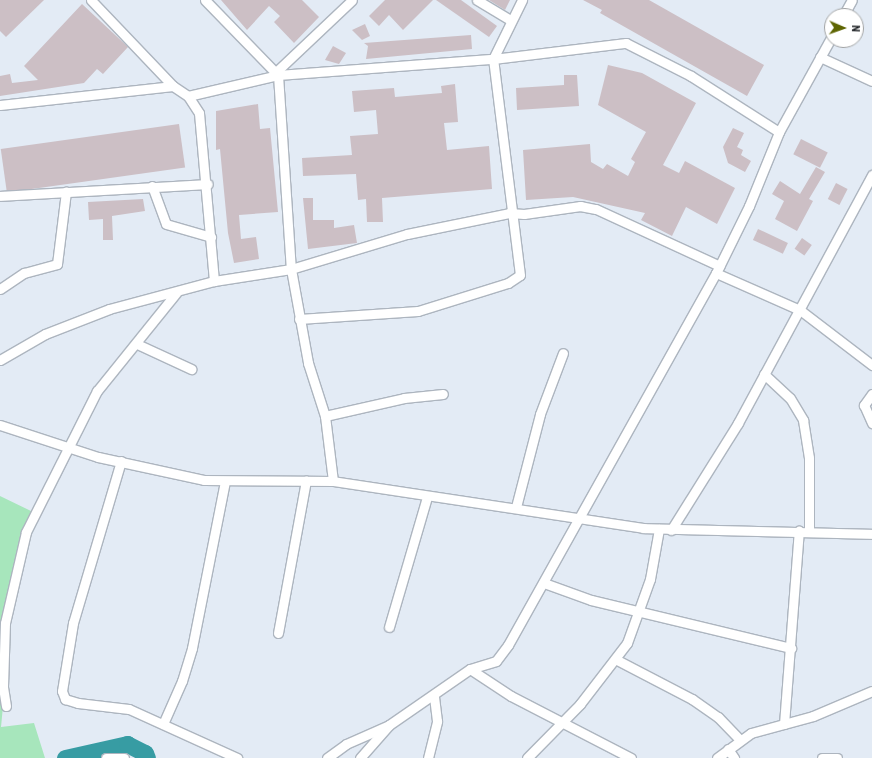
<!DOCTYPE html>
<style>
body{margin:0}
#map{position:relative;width:872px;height:758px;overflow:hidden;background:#e3ebf5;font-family:"Roboto Condensed",sans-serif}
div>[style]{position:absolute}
.green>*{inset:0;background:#a7e6bc}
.river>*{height:17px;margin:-8.5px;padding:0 8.5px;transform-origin:8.5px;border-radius:8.5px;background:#379ca3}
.building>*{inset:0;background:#ccbfc5;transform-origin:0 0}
.roads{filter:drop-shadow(1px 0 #adb5bf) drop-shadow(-1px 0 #adb5bf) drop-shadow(0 1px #adb5bf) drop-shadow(0 -1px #adb5bf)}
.street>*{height:9px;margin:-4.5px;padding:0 4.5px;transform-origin:4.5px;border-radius:4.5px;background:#fff}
span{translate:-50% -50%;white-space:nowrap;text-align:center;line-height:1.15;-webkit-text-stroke:3px #fff;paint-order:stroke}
.north{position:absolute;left:824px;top:8px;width:40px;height:40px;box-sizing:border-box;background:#fff;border:1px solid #a1a3a4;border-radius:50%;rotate:92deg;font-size:11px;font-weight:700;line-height:16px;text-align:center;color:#15181c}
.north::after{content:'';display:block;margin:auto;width:14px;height:18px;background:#5e6502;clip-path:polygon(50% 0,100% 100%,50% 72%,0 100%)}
</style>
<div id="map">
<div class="green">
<div style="clip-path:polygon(0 496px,31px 511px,12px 612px,1px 727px,34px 723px,45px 758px,0 758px)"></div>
</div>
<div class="river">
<div style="left:65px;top:758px;width:64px;rotate:-12.7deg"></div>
<div style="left:127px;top:744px;width:20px;rotate:27deg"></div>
<div style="left:145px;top:753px;width:5px;rotate:68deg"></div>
</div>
<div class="building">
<div style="clip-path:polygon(0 0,44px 0,6px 37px,0 31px)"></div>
<div style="clip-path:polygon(221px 0,302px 0,319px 17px,294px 43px,274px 22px,280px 16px,269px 6px,247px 30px)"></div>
<div style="clip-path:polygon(385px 0,433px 0,403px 30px,389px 15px,379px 26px,369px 16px)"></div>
<div style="clip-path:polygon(436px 0,461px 0,497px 26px,489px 37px)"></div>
<div style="clip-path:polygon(489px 0,510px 0,505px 10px)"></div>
<div style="clip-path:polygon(583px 0,649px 0,764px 65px,747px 96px,600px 13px,602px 10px)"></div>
<div style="clip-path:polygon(82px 4px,128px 47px,103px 74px,97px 69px,84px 83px,0 96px,0 76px,10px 74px,12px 83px,38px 80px,24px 66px)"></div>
<div style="clip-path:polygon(365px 24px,370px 36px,362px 40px,352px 30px)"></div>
<div style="clip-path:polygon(471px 35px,472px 49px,366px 59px,368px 46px,364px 43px)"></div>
<div style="clip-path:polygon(333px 46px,346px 53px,339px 64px,325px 60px)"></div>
<div style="clip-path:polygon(608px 65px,642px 73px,696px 103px,663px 165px,679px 173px,685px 161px,735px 188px,717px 224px,686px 207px,672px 236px,641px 220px,645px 213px,573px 197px,526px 200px,523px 150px,590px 144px,591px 162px,603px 169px,607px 164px,628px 176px,635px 162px,631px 159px,646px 132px,598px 105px)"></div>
<div style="clip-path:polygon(564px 75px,577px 75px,579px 106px,517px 110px,516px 88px,564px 85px)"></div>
<div style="clip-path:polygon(455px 84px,458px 122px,444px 123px,447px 150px,489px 146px,492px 189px,382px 198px,383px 222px,367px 222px,366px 199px,358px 200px,356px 174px,303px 176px,302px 158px,352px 155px,350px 136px,378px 134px,376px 110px,354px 112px,352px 91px,394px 88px,395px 97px,442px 93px,441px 86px)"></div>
<div style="clip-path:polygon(258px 104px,260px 129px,270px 128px,278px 212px,239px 215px,241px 239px,256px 237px,259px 259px,234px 263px,228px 233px,220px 149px,216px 150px,216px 111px)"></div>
<div style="left:179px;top:124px;width:44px;height:180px;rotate:82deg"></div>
<div style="clip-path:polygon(733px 128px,744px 133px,737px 147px,743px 150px,741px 155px,751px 161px,745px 172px,728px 163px,723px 147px)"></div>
<div style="left:801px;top:139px;width:30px;height:17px;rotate:27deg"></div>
<div style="clip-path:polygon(816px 167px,825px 172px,809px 199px,813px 201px,797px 231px,775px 219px,784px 201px,772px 194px,780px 181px,800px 194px)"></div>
<div style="left:836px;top:183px;width:13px;height:18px;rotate:27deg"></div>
<div style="clip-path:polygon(303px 198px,313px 198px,313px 220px,334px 220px,334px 228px,354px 225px,357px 243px,308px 249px)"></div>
<div style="clip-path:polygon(143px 199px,145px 211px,112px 216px,113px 240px,103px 240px,103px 219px,89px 220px,88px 202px)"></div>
<div style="left:758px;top:229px;width:33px;height:12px;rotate:25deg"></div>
<div style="left:802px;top:238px;width:12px;height:13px;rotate:35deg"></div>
</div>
<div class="roads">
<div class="street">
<div style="left:91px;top:0;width:119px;rotate:46.4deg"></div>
<div style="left:173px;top:86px;width:18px;rotate:34deg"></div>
<div style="left:188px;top:96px;width:20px;rotate:57deg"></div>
<div style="left:199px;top:113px;width:169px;rotate:84.9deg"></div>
<div style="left:205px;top:0;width:105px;rotate:45.8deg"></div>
<div style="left:278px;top:75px;width:194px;rotate:86.2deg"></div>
<div style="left:291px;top:269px;width:96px;rotate:79.7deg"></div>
<div style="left:308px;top:363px;width:56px;rotate:72.2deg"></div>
<div style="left:325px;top:416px;width:65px;rotate:83deg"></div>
<div style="left:477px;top:0;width:39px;rotate:31deg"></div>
<div style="left:843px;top:16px;width:18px;rotate:-61deg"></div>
<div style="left:820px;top:57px;width:57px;rotate:24.8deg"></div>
<div style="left:277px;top:71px;width:103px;rotate:-43.4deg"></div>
<div style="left:188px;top:96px;width:92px;rotate:-13.1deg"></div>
<div style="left:278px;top:75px;width:216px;rotate:-4.3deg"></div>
<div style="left:493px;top:59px;width:134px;rotate:-6.9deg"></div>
<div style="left:626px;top:43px;width:73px;rotate:26.9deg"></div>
<div style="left:691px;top:76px;width:104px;rotate:32.5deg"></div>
<div style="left:0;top:105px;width:174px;rotate:-6.3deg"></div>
<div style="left:152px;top:186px;width:40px;rotate:69.8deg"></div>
<div style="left:166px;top:224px;width:47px;rotate:16.1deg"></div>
<div style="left:0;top:196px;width:208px;rotate:-3.3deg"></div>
<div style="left:716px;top:273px;width:92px;rotate:23.8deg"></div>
<div style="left:800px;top:310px;width:91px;rotate:37.4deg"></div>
<div style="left:0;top:289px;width:29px;rotate:-34deg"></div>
<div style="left:24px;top:273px;width:34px;rotate:-15deg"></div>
<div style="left:57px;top:264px;width:73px;rotate:-82.9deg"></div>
<div style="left:299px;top:319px;width:119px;rotate:-3.8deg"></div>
<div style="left:418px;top:311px;width:94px;rotate:-17.3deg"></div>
<div style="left:508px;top:283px;width:14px;rotate:-34deg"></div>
<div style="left:520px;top:275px;width:218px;rotate:-97.1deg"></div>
<div style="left:493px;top:59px;width:66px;rotate:-63.8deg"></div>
<div style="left:137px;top:344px;width:60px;rotate:24.8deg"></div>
<div style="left:0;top:360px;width:52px;rotate:-30deg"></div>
<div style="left:45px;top:334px;width:69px;rotate:-21.3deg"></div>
<div style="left:109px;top:309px;width:109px;rotate:-14.9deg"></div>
<div style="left:214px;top:281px;width:78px;rotate:-8.9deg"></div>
<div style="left:291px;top:269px;width:121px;rotate:-16.8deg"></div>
<div style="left:407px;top:234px;width:104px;rotate:-11.6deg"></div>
<div style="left:509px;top:213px;width:15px;rotate:4deg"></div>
<div style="left:524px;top:214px;width:57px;rotate:-8.1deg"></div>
<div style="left:580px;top:206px;width:16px;rotate:11deg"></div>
<div style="left:596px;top:209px;width:136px;rotate:24.7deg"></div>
<div style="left:764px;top:374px;width:35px;rotate:43deg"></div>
<div style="left:790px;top:398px;width:26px;rotate:59deg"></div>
<div style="left:803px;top:420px;width:38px;rotate:81deg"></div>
<div style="left:809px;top:458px;width:73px;rotate:90deg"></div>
<div style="left:872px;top:394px;width:14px;rotate:126deg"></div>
<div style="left:864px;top:405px;width:20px;rotate:66deg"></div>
<div style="left:325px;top:416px;width:81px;rotate:-12.8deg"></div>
<div style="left:404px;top:398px;width:39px;rotate:-6deg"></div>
<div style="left:0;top:425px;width:103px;rotate:18.1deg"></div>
<div style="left:98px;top:457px;width:108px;rotate:12.2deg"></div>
<div style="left:204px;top:480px;width:129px;rotate:0.4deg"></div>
<div style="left:333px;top:481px;width:314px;rotate:8.6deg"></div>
<div style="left:643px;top:528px;width:229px;rotate:1.5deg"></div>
<div style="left:121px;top:461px;width:169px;rotate:106.5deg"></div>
<div style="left:73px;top:623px;width:69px;rotate:99.2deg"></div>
<div style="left:62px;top:691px;width:9px;rotate:69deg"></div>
<div style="left:65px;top:699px;width:14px;rotate:17deg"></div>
<div style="left:78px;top:703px;width:51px;rotate:6.7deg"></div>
<div style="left:129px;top:709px;width:119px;rotate:24.4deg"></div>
<div style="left:516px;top:507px;width:96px;rotate:-75.5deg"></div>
<div style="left:540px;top:414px;width:65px;rotate:-69.3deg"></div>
<div style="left:671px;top:530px;width:126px;rotate:-57.9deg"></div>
<div style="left:738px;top:423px;width:282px;rotate:-61.6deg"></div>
<div style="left:544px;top:583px;width:50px;rotate:19.9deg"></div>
<div style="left:591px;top:600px;width:206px;rotate:13.5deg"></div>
<div style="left:389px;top:627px;width:135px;rotate:-73.7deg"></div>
<div style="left:278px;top:633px;width:155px;rotate:-79.6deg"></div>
<div style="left:617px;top:660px;width:85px;rotate:27.5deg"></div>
<div style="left:692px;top:699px;width:32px;rotate:35deg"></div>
<div style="left:718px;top:717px;width:30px;rotate:46deg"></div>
<div style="left:470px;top:669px;width:49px;rotate:33.4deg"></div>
<div style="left:511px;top:696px;width:135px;rotate:27.3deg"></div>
<div style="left:6px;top:706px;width:20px;rotate:-99deg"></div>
<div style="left:3px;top:686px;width:63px;rotate:-88.2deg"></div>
<div style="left:5px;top:623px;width:93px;rotate:-77deg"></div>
<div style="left:26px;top:532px;width:158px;rotate:-63.3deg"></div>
<div style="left:97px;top:391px;width:126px;rotate:-51.1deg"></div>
<div style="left:163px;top:724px;width:47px;rotate:-66.2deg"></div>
<div style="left:182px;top:681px;width:34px;rotate:-73deg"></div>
<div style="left:192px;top:648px;width:169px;rotate:-78.8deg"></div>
<div style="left:784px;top:724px;width:194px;rotate:-85.6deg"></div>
<div style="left:728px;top:749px;width:11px;rotate:56deg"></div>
<div style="left:106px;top:758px;width:18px"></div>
<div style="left:327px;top:758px;width:24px;rotate:-36deg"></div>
<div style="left:346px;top:744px;width:47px;rotate:-23.8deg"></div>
<div style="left:360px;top:758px;width:44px;rotate:-48.7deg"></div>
<div style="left:389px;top:725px;width:98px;rotate:-34.7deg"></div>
<div style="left:470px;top:669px;width:27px;rotate:-17deg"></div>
<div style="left:496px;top:661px;width:20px;rotate:-53deg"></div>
<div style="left:508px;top:645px;width:426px;rotate:-60.8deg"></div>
<div style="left:716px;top:273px;width:75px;rotate:-63.8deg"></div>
<div style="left:749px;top:206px;width:80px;rotate:-67.9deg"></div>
<div style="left:779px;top:132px;width:110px;rotate:-61.1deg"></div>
<div style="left:428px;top:758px;width:38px;rotate:-76deg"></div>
<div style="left:437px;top:721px;width:24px;rotate:-97deg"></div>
<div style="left:527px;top:758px;width:76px;rotate:-45.5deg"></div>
<div style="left:580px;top:704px;width:77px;rotate:-52.4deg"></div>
<div style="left:627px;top:643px;width:68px;rotate:-70.2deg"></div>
<div style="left:650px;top:579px;width:51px;rotate:-79.8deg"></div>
<div style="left:717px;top:758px;width:42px;rotate:-36.3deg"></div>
<div style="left:751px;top:733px;width:64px;rotate:-15.3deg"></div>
<div style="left:813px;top:716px;width:64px;rotate:-23deg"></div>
<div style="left:822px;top:758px;width:15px"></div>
</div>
</div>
<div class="north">N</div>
</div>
